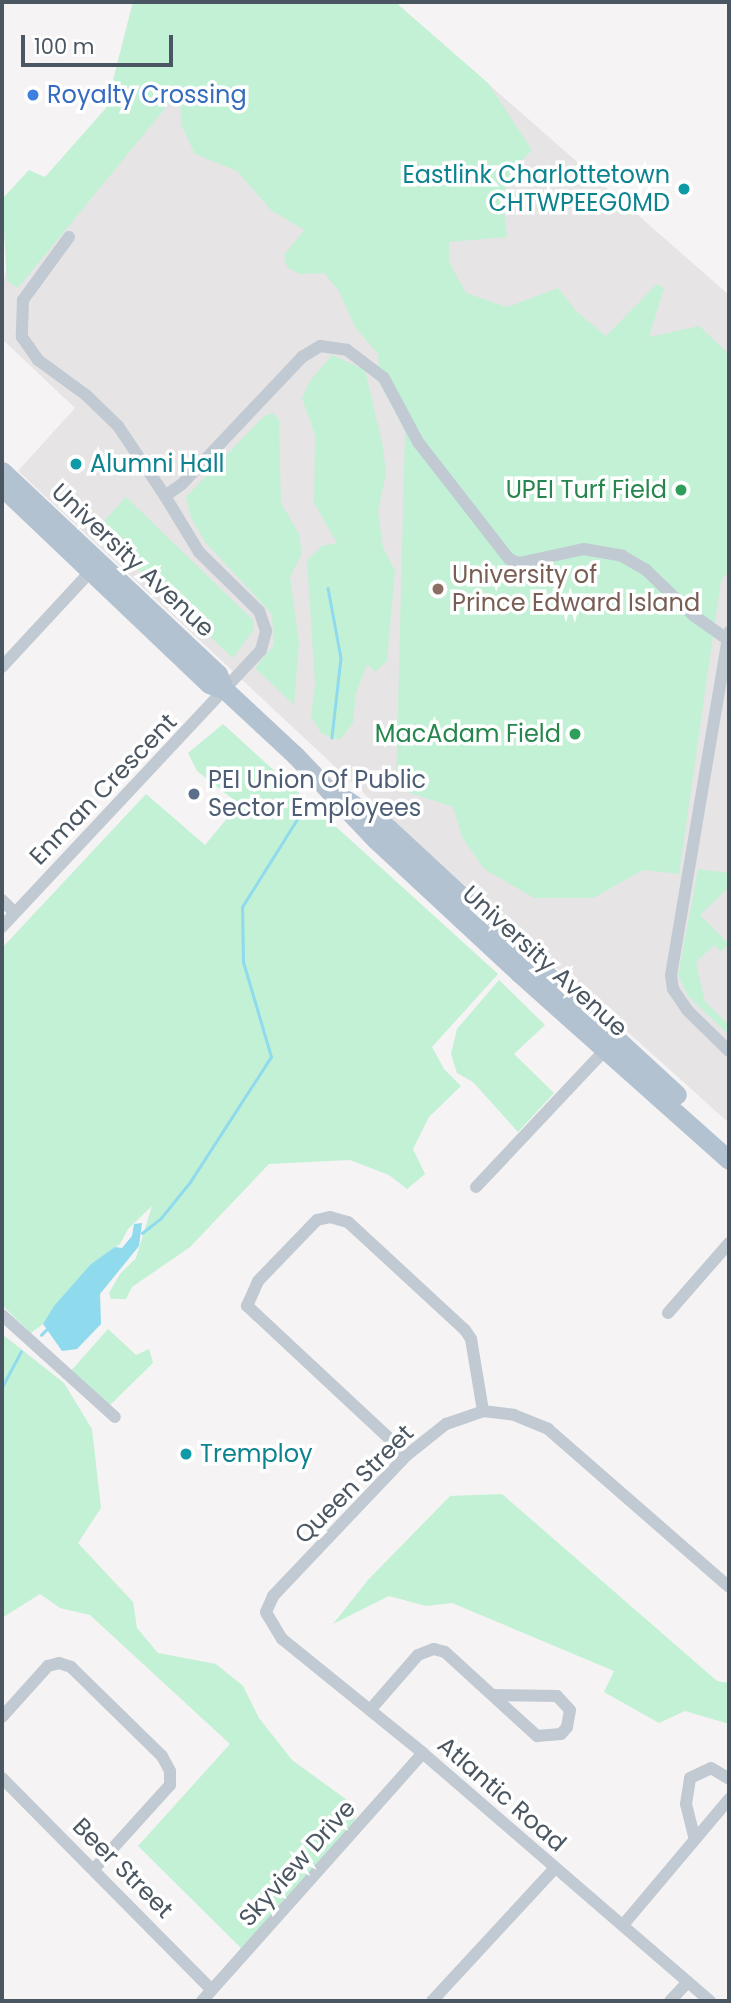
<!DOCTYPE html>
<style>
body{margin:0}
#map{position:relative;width:731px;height:2003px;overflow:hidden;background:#f5f3f3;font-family:Poppins,sans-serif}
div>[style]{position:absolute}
.education>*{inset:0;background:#e6e4e5}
.green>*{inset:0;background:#c3f1d5}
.water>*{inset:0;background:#90daee}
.stream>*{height:2.5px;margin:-1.25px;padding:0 1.25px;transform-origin:1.25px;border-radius:1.25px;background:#90daee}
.minor>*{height:12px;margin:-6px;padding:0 6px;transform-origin:6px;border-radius:6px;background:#c1cad2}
.primary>*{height:19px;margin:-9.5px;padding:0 9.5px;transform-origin:9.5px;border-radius:9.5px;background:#b3c2d1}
.dots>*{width:19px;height:19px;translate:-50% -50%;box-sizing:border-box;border:4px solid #fff;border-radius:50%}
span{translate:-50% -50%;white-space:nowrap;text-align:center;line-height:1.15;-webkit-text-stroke:7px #fff;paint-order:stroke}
.shop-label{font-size:24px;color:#366cbe}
.left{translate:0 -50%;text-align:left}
.culture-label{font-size:24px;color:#0d838f}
.right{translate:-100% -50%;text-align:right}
.leisure-label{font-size:24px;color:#27864d}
.street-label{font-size:24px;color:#4a5661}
.education-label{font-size:24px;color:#785e54}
.service-label{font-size:24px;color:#4e5e75}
.frame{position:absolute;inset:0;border:4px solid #4a5661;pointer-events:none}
.scale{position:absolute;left:21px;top:35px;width:152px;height:32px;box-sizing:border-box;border:4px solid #4a5661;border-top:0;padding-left:9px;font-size:21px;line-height:24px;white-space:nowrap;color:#4a5661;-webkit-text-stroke:5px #fff;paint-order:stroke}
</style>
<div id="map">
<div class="education">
<div style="clip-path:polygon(133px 2px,395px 2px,729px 295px,729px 1123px,401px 828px,18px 471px,75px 408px,2px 339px,2px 289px,8px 261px,99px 136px)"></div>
</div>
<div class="green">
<div style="clip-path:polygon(133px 2px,395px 2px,488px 83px,532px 150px,510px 173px,503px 200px,507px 237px,449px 242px,449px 262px,466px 293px,507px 307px,558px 288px,577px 312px,606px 336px,657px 284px,664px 288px,649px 337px,699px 326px,729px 354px,729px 571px,721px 580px,679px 874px,643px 870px,593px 898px,534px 898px,484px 869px,462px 837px,453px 807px,396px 788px,405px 431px,380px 384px,378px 354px,355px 327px,339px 291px,324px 273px,300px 274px,287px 267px,284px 255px,304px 230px,271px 210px,237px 171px,195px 154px,181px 124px,180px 90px,18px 288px,7px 281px,2px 199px,29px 170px,45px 177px,106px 108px)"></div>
<div style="clip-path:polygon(332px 355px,365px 370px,383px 447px,386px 474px,378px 511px,383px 548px,395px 570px,387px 661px,375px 672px,367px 664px,356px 693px,353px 723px,340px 740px,322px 734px,311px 717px,315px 684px,307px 560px,322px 546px,337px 543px,314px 503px,315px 435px,302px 398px,310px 381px)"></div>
<div style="clip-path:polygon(273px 413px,279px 420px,281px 503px,299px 534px,302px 553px,290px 577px,299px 642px,294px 705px,255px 668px,274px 645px,272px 614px,206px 543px,191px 518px,186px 497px,264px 416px)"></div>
<div style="clip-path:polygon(126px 497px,254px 621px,254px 629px,233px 658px,96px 530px)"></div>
<div style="clip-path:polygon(223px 724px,498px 974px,432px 1047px,444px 1069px,461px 1086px,429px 1117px,413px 1149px,425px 1174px,407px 1189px,389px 1175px,350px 1160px,269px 1164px,190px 1247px,132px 1287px,126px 1299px,111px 1299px,109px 1293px,120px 1274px,136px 1258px,152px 1206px,128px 1229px,120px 1244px,91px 1264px,43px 1324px,31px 1333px,2px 1305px,2px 948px,146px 794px,205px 845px,239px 804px,197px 771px,188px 753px)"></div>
<div style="clip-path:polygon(698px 869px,729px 873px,729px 887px,700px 915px,729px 944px,721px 951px,714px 945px,696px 962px,705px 1002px,729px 1025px,729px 1035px,688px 996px,678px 975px)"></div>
<div style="clip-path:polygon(499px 980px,545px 1025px,514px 1054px,554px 1093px,518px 1132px,473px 1082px,457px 1073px,451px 1054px,457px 1029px)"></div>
<div style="clip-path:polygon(108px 1329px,136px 1355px,149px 1349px,153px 1363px,110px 1405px,70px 1372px)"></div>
<div style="clip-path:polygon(2px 1334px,64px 1383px,92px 1429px,101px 1508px,78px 1543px,133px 1602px,137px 1628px,158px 1653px,216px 1664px,243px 1686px,259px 1718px,292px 1760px,358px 1808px,347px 1845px,241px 1948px,138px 1846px,230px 1744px,90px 1615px,60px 1608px,40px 1594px,2px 1618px)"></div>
<div style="clip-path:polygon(502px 1494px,717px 1681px,729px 1683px,729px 1724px,685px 1711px,659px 1723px,604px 1692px,614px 1671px,452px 1603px,426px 1606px,389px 1596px,333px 1624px,368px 1580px,450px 1496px)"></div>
</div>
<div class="water">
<div style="clip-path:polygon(142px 1223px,139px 1246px,100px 1294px,101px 1324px,77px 1349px,62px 1351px,43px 1324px,54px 1306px,91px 1264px,115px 1247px,122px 1248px,132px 1236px,134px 1224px)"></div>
</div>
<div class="stream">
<div style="left:328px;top:588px;width:71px;rotate:79.5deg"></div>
<div style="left:341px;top:658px;width:80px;rotate:96.5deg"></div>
<div style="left:142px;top:1233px;width:24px;rotate:-38deg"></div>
<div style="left:161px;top:1218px;width:46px;rotate:-51.1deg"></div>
<div style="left:190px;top:1182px;width:149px;rotate:-57.1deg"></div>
<div style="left:271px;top:1057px;width:99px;rotate:-106.4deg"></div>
<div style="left:243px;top:962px;width:55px;rotate:-91deg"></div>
<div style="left:242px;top:907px;width:120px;rotate:-57.9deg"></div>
<div style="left:41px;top:1335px;width:11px;rotate:-45deg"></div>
<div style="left:2px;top:1387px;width:40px;rotate:-62deg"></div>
</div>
<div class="minor">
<div style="left:69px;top:237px;width:78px;rotate:126.1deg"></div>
<div style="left:23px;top:300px;width:37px;rotate:92deg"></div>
<div style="left:22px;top:337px;width:28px;rotate:55deg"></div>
<div style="left:38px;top:360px;width:59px;rotate:36.1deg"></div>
<div style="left:86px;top:395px;width:45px;rotate:44.1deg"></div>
<div style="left:118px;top:426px;width:84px;rotate:56.1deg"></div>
<div style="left:729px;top:632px;width:348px;rotate:99.6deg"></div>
<div style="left:671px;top:975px;width:14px;rotate:82deg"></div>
<div style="left:673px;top:989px;width:25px;rotate:56deg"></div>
<div style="left:687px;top:1010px;width:59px;rotate:44.3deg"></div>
<div style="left:2px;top:667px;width:131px;rotate:-47.2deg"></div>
<div style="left:2px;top:900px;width:17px;rotate:45deg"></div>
<div style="left:2px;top:927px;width:379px;rotate:-46.9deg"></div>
<div style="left:261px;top:650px;width:20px;rotate:-75deg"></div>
<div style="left:266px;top:631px;width:21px;rotate:-109deg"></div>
<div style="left:259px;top:611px;width:84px;rotate:-135.5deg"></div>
<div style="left:199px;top:552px;width:66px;rotate:-121.3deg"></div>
<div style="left:165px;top:496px;width:21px;rotate:-35deg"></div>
<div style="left:182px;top:484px;width:175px;rotate:-46.6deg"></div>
<div style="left:302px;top:357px;width:21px;rotate:-31deg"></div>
<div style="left:320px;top:346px;width:27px;rotate:8deg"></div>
<div style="left:347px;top:350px;width:46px;rotate:37.1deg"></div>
<div style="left:384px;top:378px;width:72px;rotate:62deg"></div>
<div style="left:418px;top:442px;width:148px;rotate:52.1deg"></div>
<div style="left:509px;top:559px;width:11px;rotate:22deg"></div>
<div style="left:519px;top:563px;width:66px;rotate:-12.2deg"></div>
<div style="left:584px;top:549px;width:39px;rotate:10deg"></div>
<div style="left:622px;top:556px;width:28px;rotate:30deg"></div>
<div style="left:646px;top:570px;width:65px;rotate:43.8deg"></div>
<div style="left:693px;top:615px;width:43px;rotate:35.5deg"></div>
<div style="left:476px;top:1187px;width:190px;rotate:-46.7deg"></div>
<div style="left:668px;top:1313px;width:93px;rotate:-48.9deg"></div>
<div style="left:2px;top:1315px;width:152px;rotate:42.1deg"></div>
<div style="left:407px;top:1455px;width:219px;rotate:-137deg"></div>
<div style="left:247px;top:1306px;width:27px;rotate:-66deg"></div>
<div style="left:258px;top:1281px;width:85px;rotate:-46deg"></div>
<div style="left:317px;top:1220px;width:13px;rotate:-13deg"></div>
<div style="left:330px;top:1217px;width:19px;rotate:16deg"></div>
<div style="left:348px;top:1222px;width:159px;rotate:42.7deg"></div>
<div style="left:465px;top:1330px;width:11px;rotate:56deg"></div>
<div style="left:471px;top:1339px;width:73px;rotate:80.5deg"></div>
<div style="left:370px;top:1710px;width:73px;rotate:-48.9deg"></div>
<div style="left:418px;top:1655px;width:17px;rotate:-21deg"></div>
<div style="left:434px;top:1649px;width:11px;rotate:15deg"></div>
<div style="left:445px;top:1652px;width:125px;rotate:42.4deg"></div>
<div style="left:537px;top:1736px;width:24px;rotate:-5deg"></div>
<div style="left:561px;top:1734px;width:9px;rotate:-49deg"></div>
<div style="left:567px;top:1727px;width:17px;rotate:-80deg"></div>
<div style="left:570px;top:1710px;width:19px;rotate:-133deg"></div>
<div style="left:557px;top:1696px;width:63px;rotate:-179.1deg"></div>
<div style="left:2px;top:1717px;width:69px;rotate:-48deg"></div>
<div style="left:48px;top:1666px;width:11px;rotate:-15deg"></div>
<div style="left:59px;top:1663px;width:13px;rotate:18deg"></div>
<div style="left:71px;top:1667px;width:127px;rotate:44.4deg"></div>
<div style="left:162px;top:1756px;width:17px;rotate:62deg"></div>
<div style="left:170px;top:1771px;width:14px;rotate:90deg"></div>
<div style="left:170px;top:1785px;width:112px;rotate:132.1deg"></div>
<div style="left:2px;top:1778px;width:298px;rotate:45.3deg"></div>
<div style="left:694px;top:1836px;width:33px;rotate:-104deg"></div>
<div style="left:686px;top:1804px;width:26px;rotate:-81deg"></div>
<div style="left:690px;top:1778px;width:23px;rotate:-25deg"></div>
<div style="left:711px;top:1768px;width:21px;rotate:31deg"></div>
<div style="left:623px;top:1925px;width:165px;rotate:-49.9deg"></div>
<div style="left:202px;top:2001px;width:332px;rotate:-48.3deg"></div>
<div style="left:432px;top:2001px;width:181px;rotate:-47.2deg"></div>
<div style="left:670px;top:2001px;width:26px;rotate:-47deg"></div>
<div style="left:710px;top:2001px;width:379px;rotate:-139.2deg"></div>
<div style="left:423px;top:1753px;width:181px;rotate:-141deg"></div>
<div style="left:282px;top:1639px;width:31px;rotate:-121deg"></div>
<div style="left:266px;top:1612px;width:17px;rotate:-66deg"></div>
<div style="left:273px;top:1596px;width:195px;rotate:-46.5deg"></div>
<div style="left:407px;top:1455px;width:50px;rotate:-38.5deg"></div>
<div style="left:446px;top:1424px;width:39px;rotate:-19deg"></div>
<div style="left:483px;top:1411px;width:31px;rotate:7deg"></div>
<div style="left:514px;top:1415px;width:37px;rotate:22deg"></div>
<div style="left:548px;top:1429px;width:240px;rotate:41.1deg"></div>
</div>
<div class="primary">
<div style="left:2px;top:471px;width:296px;rotate:43.2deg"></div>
<div style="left:218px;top:674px;width:13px;rotate:67deg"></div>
<div style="left:2px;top:487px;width:286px;rotate:43.6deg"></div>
<div style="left:209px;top:684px;width:17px;rotate:21deg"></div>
<div style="left:225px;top:690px;width:96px;rotate:42.9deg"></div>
<div style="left:295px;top:755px;width:116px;rotate:46.4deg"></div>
<div style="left:375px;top:839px;width:197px;rotate:42.9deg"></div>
<div style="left:519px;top:973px;width:281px;rotate:41.7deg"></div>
<div style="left:347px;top:800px;width:50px;rotate:34.3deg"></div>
<div style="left:388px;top:828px;width:393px;rotate:42.7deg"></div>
</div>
<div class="dots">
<div style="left:33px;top:95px;background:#3f7fe0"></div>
<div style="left:684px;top:189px;background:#0f9aa8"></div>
<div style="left:76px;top:464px;background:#0f9aa8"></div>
<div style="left:681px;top:490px;background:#2e9e5b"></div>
<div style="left:438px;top:589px;background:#8d6e63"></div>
<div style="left:575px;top:734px;background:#2e9e5b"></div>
<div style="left:194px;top:794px;background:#5c6f8a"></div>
<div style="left:186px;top:1454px;background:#0f9aa8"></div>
</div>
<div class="shop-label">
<span class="left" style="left:47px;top:95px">Royalty Crossing</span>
</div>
<div class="culture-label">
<span class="right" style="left:670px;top:189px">Eastlink Charlottetown<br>CHTWPEEG0MD</span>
<span class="left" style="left:90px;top:464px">Alumni Hall</span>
<span class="left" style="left:200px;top:1454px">Tremploy</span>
</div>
<div class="leisure-label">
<span class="right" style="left:667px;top:490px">UPEI Turf Field</span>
<span class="right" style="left:561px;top:734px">MacAdam Field</span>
</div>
<div class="street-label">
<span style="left:133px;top:560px;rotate:43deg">University Avenue</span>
<span style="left:103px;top:789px;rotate:-46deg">Enman Crescent</span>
<span style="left:545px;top:961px;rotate:42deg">University Avenue</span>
<span style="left:354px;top:1484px;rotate:-45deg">Queen Street</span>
<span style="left:502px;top:1794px;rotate:41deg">Atlantic Road</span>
<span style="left:297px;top:1863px;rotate:-48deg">Skyview Drive</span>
<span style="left:123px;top:1868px;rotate:45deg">Beer Street</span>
</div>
<div class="education-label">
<span class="left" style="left:452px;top:589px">University of<br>Prince Edward Island</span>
</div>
<div class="service-label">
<span class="left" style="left:208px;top:794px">PEI Union Of Public<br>Sector Employees</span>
</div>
<div class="frame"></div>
<div class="scale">100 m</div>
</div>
